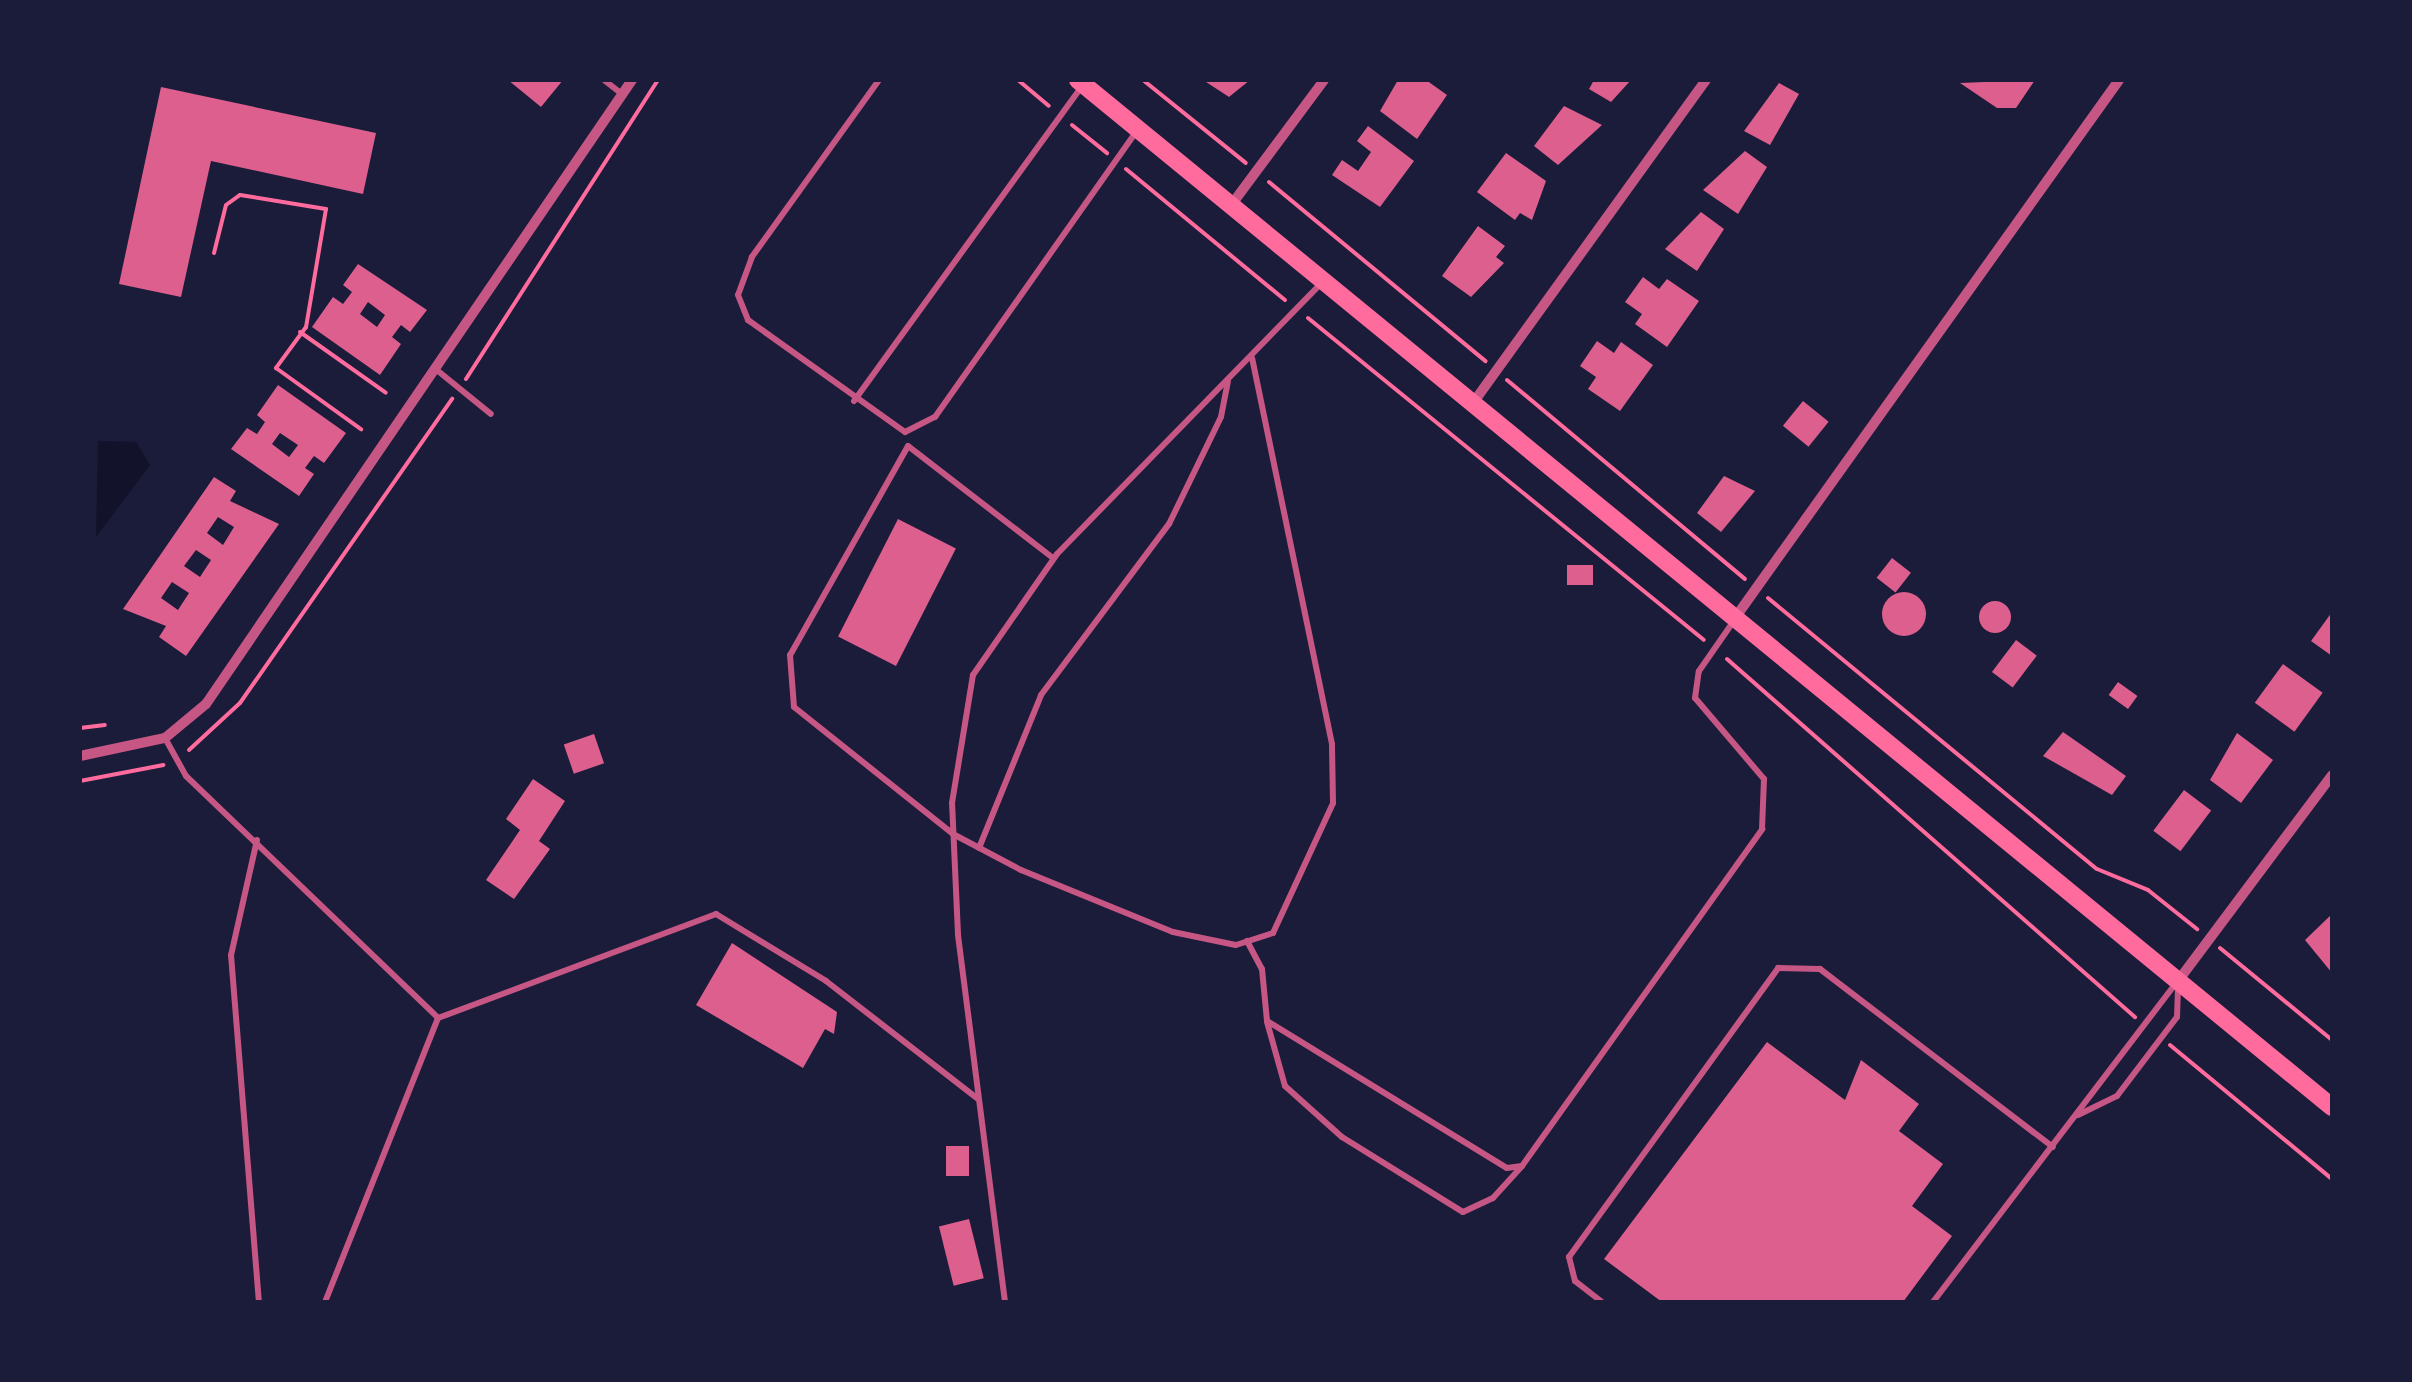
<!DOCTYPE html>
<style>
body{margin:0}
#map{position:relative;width:2412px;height:1382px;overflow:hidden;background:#1b1b3a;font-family:"Alegreya Sans",sans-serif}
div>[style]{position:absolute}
.water>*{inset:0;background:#12122b}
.building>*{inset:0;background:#dd5f8e;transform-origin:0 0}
.round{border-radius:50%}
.path>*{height:4px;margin:-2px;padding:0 2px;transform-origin:2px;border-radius:2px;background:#ff6b9d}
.service>*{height:6px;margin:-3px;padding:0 3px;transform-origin:3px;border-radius:3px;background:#c65784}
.minor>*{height:10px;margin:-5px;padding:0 5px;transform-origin:5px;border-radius:5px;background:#c65784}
.primary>*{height:18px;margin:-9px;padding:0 9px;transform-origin:9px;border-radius:9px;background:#ff6b9d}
span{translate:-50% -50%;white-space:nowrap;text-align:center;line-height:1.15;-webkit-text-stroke:8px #1b1b3a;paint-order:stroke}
.frame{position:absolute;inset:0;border:82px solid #1b1b3a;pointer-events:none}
</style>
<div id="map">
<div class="water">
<div style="clip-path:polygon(98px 441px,136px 442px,150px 465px,96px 537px)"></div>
</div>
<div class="building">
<div style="clip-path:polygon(508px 80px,563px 80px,541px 107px)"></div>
<div style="clip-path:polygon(1203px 80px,1250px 80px,1229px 97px)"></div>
<div style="clip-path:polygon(1398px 80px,1426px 80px,1447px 95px,1417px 139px,1380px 111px)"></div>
<div style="clip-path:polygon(1594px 80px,1631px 80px,1611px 102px,1589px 89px)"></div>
<div style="clip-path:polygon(2035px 80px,2016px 108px,1997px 108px,1960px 83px)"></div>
<div style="clip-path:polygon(1779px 83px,1799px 94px,1770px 145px,1744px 131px)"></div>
<div style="clip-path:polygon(161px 87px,376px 133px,363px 194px,211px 161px,181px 297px,119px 284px)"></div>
<div style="clip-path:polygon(1564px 106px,1602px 125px,1558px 165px,1534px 146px)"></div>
<div style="clip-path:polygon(1368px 126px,1414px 161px,1380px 207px,1332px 175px,1342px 160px,1358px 171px,1371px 152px,1357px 141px)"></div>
<div style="clip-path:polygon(1745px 151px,1767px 167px,1738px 214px,1703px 190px)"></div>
<div style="clip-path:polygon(1506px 153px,1546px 181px,1532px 220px,1520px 213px,1515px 220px,1477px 192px)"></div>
<div style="clip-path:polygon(1701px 212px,1724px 229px,1697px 271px,1665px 249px)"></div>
<div style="clip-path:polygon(1478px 226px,1505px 246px,1496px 257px,1504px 263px,1471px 297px,1442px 276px)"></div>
<div style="clip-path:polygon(evenodd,358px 264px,427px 310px,410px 332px,401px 325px,392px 337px,401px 344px,380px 375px,312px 327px,333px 297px,343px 304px,352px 292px,343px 285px,358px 264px,368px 302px,385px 315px,377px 327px,360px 314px,368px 302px)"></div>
<div style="clip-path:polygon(1643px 277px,1659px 289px,1667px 279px,1699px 301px,1667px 347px,1635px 324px,1642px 314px,1625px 302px)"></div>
<div style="clip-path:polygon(1597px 341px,1614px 353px,1621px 342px,1653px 365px,1620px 411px,1588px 389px,1596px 377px,1580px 366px)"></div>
<div style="clip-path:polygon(evenodd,278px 385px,346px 433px,324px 463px,314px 456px,305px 468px,314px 474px,299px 496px,231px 449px,247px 428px,257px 434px,265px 422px,257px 415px,278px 385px,280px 433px,298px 445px,289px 457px,272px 444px,280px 433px)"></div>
<div style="left:1803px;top:401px;width:33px;height:32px;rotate:39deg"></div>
<div style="clip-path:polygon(1724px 476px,1755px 491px,1721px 532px,1697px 513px)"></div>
<div style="clip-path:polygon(evenodd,214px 477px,236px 491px,230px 501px,279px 524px,186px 656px,159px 637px,166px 626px,123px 609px,214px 477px,218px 517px,234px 527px,223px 545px,207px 533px,218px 517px,214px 477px,196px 550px,211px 560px,200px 577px,184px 566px,196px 550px,214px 477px,172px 582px,189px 593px,178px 610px,161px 598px,172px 582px)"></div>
<div style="left:898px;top:519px;width:65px;height:132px;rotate:27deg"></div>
<div style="left:1892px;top:558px;width:24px;height:25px;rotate:38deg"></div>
<div style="left:1567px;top:565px;width:26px;height:20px"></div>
<div class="round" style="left:1882px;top:592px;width:44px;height:44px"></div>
<div class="round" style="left:1979px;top:601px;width:32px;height:32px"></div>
<div style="clip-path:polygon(2332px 612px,2332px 656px,2311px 641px)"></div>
<div style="left:2016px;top:640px;width:26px;height:40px;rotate:37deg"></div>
<div style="left:2283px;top:664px;width:49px;height:48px;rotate:36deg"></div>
<div style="left:2118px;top:682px;width:24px;height:16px;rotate:36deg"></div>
<div style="clip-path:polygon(2063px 732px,2126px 776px,2112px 795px,2043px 756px)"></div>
<div style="clip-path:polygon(2237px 733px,2273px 760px,2241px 803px,2210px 780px)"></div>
<div style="left:594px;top:734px;width:31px;height:32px;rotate:71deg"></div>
<div style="clip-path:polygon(533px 779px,565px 801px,539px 841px,550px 849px,514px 899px,486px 880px,520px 830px,506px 819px)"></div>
<div style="left:2184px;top:790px;width:34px;height:51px;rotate:37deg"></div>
<div style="clip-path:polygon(2332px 914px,2332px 973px,2305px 940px)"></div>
<div style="clip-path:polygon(732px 943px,837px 1012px,834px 1034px,825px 1029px,803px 1068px,696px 1005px)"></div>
<div style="clip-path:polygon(1767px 1042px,1845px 1100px,1861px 1060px,1919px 1104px,1899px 1131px,1943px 1164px,1912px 1206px,1952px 1236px,1903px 1302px,1662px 1302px,1604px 1259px)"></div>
<div style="left:946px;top:1146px;width:23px;height:30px"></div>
<div style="left:969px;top:1219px;width:61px;height:31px;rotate:76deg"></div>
</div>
<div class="path">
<div style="left:1018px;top:80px;width:40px;rotate:40deg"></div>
<div style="left:1143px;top:80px;width:132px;rotate:38.9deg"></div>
<div style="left:1072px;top:125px;width:45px;rotate:38.7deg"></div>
<div style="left:1126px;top:169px;width:206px;rotate:39.5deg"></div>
<div style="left:1269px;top:182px;width:281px;rotate:39.6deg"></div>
<div style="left:214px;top:253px;width:49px;rotate:-76deg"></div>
<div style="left:226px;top:205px;width:17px;rotate:-36deg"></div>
<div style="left:240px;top:195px;width:87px;rotate:9.2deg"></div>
<div style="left:326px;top:209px;width:120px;rotate:99.6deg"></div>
<div style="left:306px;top:327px;width:51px;rotate:126.2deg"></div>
<div style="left:276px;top:368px;width:105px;rotate:35.7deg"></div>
<div style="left:1308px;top:318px;width:510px;rotate:39.12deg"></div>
<div style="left:300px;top:332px;width:105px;rotate:35.3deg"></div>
<div style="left:466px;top:379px;width:355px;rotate:-57.3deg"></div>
<div style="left:1507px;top:380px;width:310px;rotate:39.9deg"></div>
<div style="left:1768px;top:598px;width:426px;rotate:39.5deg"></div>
<div style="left:2097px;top:869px;width:55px;rotate:22.4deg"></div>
<div style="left:2148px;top:890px;width:63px;rotate:38.5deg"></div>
<div style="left:1727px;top:659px;width:543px;rotate:41.27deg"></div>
<div style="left:80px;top:728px;width:25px;rotate:-7deg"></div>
<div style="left:189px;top:750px;width:69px;rotate:-42.7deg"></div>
<div style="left:240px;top:703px;width:371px;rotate:-55.1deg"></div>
<div style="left:80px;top:781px;width:85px;rotate:-10.9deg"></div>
<div style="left:2220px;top:948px;width:145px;rotate:39.4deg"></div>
<div style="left:2170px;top:1045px;width:210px;rotate:39.6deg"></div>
</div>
<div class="service">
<div style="left:604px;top:80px;width:23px;rotate:38deg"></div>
<div style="left:879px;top:80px;width:218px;rotate:125.7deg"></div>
<div style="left:752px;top:257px;width:40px;rotate:110.2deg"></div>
<div style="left:738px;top:295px;width:27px;rotate:68deg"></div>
<div style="left:748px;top:320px;width:193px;rotate:35.5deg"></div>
<div style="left:905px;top:432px;width:34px;rotate:-27deg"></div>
<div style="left:935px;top:417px;width:349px;rotate:-54.8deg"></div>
<div style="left:438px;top:371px;width:68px;rotate:39.1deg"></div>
<div style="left:854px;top:401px;width:389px;rotate:-54.1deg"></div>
<div style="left:1053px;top:558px;width:183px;rotate:-142.3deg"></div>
<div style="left:908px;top:446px;width:240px;rotate:119.4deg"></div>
<div style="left:790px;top:655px;width:52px;rotate:85.6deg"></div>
<div style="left:794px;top:707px;width:203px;rotate:38.6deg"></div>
<div style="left:953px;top:834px;width:77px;rotate:27.9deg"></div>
<div style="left:1021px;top:870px;width:164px;rotate:22.2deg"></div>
<div style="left:1173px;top:932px;width:64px;rotate:11.7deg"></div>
<div style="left:1236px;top:945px;width:39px;rotate:-18deg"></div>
<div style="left:1273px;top:933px;width:143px;rotate:-65.2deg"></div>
<div style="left:1333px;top:803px;width:59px;rotate:-91deg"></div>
<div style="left:1332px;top:744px;width:394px;rotate:-101.7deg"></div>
<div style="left:165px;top:738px;width:43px;rotate:61.1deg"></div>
<div style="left:186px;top:776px;width:349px;rotate:43.8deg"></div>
<div style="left:257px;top:840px;width:118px;rotate:102.7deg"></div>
<div style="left:231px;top:955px;width:348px;rotate:85.4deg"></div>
<div style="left:979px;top:848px;width:165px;rotate:-67.9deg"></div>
<div style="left:1041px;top:695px;width:214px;rotate:-53.2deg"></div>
<div style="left:1169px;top:524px;width:119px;rotate:-64.1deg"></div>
<div style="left:1221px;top:417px;width:36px;rotate:-79deg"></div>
<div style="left:1247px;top:941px;width:32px;rotate:62deg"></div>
<div style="left:1262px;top:969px;width:52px;rotate:84.5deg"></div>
<div style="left:1267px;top:1021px;width:281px;rotate:31.5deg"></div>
<div style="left:1507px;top:1168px;width:15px;rotate:-8deg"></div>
<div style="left:1522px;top:1166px;width:414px;rotate:-54.5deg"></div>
<div style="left:1762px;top:829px;width:50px;rotate:-87.7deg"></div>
<div style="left:1764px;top:779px;width:106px;rotate:-130.4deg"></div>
<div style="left:1695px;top:698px;width:27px;rotate:-82deg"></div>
<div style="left:1699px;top:671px;width:60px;rotate:-55.2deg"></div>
<div style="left:438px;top:1018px;width:297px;rotate:-20.5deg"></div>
<div style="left:716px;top:914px;width:129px;rotate:31.3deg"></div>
<div style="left:826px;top:981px;width:191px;rotate:37.8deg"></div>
<div style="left:1267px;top:1022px;width:66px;rotate:74.3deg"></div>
<div style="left:1285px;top:1086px;width:76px;rotate:41.8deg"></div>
<div style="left:1342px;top:1137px;width:142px;rotate:31.8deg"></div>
<div style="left:1463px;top:1212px;width:33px;rotate:-25deg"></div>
<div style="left:1493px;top:1198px;width:43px;rotate:-47.8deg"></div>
<div style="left:2078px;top:1115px;width:43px;rotate:-26deg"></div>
<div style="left:2117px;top:1096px;width:99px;rotate:-52.8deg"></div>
<div style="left:2177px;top:1017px;width:30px;rotate:-88deg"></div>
<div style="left:325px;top:1302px;width:306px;rotate:-68.3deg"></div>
<div style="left:1005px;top:1302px;width:371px;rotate:-97.3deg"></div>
<div style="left:958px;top:934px;width:131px;rotate:-92.6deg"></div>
<div style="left:952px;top:803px;width:130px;rotate:-80.7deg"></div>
<div style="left:973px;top:675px;width:147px;rotate:-55.2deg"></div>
<div style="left:1057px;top:554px;width:381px;rotate:-45.7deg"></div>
<div style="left:1602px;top:1302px;width:34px;rotate:-142deg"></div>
<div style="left:1575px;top:1281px;width:25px;rotate:-104deg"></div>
<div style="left:1569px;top:1257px;width:357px;rotate:-54.1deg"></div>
<div style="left:1778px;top:968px;width:42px;rotate:1.4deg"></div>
<div style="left:1820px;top:969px;width:293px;rotate:37.4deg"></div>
<div style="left:1933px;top:1302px;width:402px;rotate:-52.7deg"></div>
</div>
<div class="minor">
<div style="left:1232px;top:204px;width:154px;rotate:-53.4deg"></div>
<div style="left:1473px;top:403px;width:398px;rotate:-54.2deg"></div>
<div style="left:1735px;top:618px;width:661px;rotate:-54.48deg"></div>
<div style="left:80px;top:756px;width:87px;rotate:-12deg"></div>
<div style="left:165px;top:738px;width:53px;rotate:-39.7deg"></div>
<div style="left:206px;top:704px;width:756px;rotate:-55.68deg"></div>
<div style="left:2178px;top:981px;width:257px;rotate:-53.2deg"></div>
</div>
<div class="primary">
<div style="left:1078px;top:80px;width:1621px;rotate:39.32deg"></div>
</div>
<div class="frame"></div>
</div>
